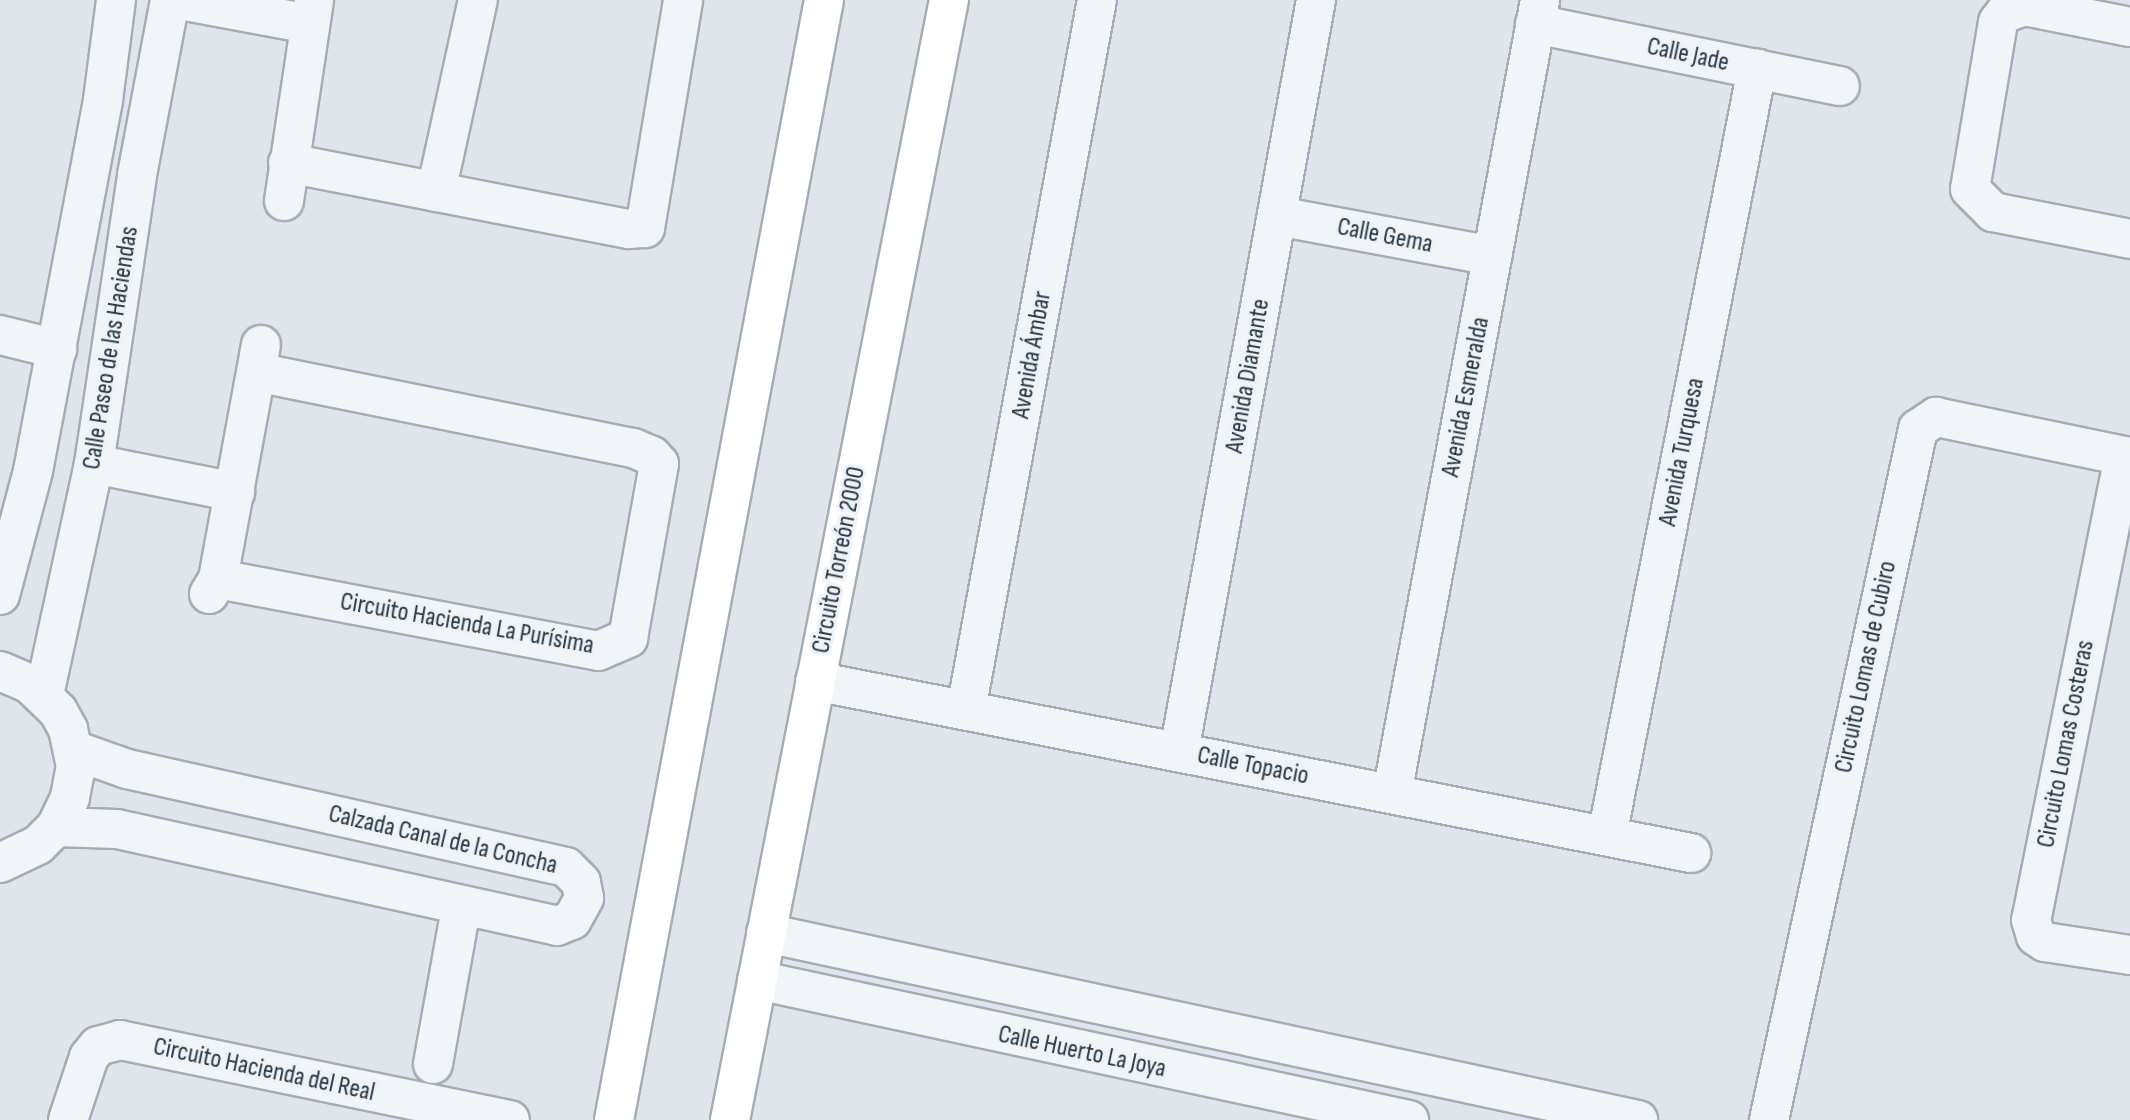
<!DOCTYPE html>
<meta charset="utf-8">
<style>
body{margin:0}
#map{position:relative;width:2130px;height:1120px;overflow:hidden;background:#dfe5ea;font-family:"Sofia Sans Condensed",sans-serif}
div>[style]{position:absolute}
.roads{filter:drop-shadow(2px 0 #a4acb5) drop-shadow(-2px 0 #a4acb5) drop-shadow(0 2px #a4acb5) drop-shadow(0 -2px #a4acb5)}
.minor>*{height:38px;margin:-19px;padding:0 19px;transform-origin:19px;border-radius:19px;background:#f2f5f8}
.major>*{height:38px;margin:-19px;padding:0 19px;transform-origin:19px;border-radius:19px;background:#fff}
span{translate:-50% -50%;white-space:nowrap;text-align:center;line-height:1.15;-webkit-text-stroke:7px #eef3f7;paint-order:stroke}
.street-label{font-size:26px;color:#263443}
</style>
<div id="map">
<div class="roads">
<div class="minor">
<div style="left:180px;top:0;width:132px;rotate:10.5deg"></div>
<div style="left:1535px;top:24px;width:311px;rotate:11.5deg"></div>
<div style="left:2130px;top:27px;width:107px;rotate:-168.7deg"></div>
<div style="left:2025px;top:6px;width:21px;rotate:161deg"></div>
<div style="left:2005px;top:13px;width:11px;rotate:128deg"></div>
<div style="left:1998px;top:22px;width:169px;rotate:99.5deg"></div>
<div style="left:1970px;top:189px;width:33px;rotate:45deg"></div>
<div style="left:1993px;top:212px;width:140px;rotate:11.1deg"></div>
<div style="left:288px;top:163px;width:347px;rotate:11deg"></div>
<div style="left:629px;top:229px;width:16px;rotate:-4deg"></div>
<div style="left:645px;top:228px;width:231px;rotate:-80.5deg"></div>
<div style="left:436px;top:192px;width:197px;rotate:-77.7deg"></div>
<div style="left:284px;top:201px;width:203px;rotate:-81.5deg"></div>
<div style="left:1277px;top:216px;width:219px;rotate:10.5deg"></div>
<div style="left:0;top:335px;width:59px;rotate:13.8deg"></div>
<div style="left:2124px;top:456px;width:473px;rotate:101.3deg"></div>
<div style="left:2031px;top:920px;width:17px;rotate:73deg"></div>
<div style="left:2036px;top:936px;width:11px;rotate:34deg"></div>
<div style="left:2045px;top:942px;width:86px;rotate:8.7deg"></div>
<div style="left:94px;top:464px;width:144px;rotate:11.2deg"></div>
<div style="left:218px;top:579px;width:387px;rotate:10.7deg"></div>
<div style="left:598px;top:651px;width:33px;rotate:-23deg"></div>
<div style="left:628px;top:638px;width:177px;rotate:-79.9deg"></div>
<div style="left:659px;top:464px;width:11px;rotate:-131deg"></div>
<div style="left:652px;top:456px;width:21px;rotate:-157deg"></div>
<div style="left:633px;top:448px;width:384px;rotate:-168.6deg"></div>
<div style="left:209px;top:594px;width:17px;rotate:-59deg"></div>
<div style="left:218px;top:579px;width:238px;rotate:-79.6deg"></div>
<div style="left:0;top:595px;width:128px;rotate:-75.1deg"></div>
<div style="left:33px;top:471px;width:378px;rotate:-79.3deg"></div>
<div style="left:103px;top:100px;width:101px;rotate:-82.6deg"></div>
<div style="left:0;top:671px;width:33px;rotate:23deg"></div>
<div style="left:30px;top:684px;width:39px;rotate:44deg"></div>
<div style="left:58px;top:711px;width:21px;rotate:61deg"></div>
<div style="left:68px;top:729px;width:38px;rotate:78deg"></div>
<div style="left:76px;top:766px;width:33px;rotate:101deg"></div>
<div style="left:70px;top:798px;width:32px;rotate:116deg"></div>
<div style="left:56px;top:827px;width:25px;rotate:135deg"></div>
<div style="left:38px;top:845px;width:42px;rotate:154.7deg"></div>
<div style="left:815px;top:681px;width:893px;rotate:11.11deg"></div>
<div style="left:44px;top:695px;width:236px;rotate:-77.8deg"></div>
<div style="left:94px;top:464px;width:292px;rotate:-81.5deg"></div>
<div style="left:137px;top:175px;width:178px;rotate:-79.3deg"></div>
<div style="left:966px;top:710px;width:722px;rotate:-79.55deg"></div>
<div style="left:1179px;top:752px;width:764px;rotate:-79.68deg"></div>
<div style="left:1392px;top:794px;width:808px;rotate:-79.44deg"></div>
<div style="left:56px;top:827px;width:61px;rotate:1.9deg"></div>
<div style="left:117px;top:829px;width:451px;rotate:12.4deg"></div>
<div style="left:557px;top:926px;width:16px;rotate:-22deg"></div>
<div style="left:572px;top:920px;width:25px;rotate:-61deg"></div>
<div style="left:584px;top:898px;width:16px;rotate:-101deg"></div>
<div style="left:581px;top:882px;width:21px;rotate:-135deg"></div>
<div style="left:566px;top:867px;width:450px;rotate:-167.4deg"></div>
<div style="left:127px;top:769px;width:56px;rotate:-160.3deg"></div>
<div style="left:1607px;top:836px;width:782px;rotate:-78.93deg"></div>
<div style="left:766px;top:933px;width:892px;rotate:12.1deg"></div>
<div style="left:757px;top:980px;width:667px;rotate:12.12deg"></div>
<div style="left:433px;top:1064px;width:158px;rotate:-79.8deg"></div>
<div style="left:68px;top:1120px;width:66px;rotate:-71.6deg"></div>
<div style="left:89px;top:1057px;width:14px;rotate:-51deg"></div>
<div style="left:98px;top:1046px;width:23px;rotate:-15deg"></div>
<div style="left:120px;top:1040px;width:398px;rotate:11.6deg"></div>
<div style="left:1769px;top:1120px;width:707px;rotate:-77.83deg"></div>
<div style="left:1918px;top:429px;width:22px;rotate:-34deg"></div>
<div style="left:1936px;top:417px;width:198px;rotate:11.7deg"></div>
</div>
<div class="major">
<div style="left:614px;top:1120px;width:1140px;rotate:-79.38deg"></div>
<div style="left:730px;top:1120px;width:1141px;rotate:-78.94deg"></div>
</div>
</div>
<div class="street-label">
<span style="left:1688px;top:55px;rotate:12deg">Calle Jade</span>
<span style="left:1385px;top:236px;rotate:11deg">Calle Gema</span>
<span style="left:111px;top:348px;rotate:-81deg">Calle Paseo de las Haciendas</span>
<span style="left:1032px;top:355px;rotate:-80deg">Avenida Ámbar</span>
<span style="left:1248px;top:376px;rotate:-80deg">Avenida Diamante</span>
<span style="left:1466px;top:397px;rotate:-79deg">Avenida Esmeralda</span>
<span style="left:1682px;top:452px;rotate:-79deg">Avenida Turquesa</span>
<span style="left:839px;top:560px;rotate:-79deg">Circuito Torreón 2000</span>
<span style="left:467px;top:624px;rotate:10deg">Circuito Hacienda La Purísima</span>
<span style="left:1866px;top:667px;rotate:-78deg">Circuito Lomas de Cubiro</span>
<span style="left:2066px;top:744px;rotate:-79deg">Circuito Lomas Costeras</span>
<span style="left:1253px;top:766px;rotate:11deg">Calle Topacio</span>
<span style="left:443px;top:840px;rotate:13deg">Calzada Canal de la Concha</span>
<span style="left:1082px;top:1052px;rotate:12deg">Calle Huerto La Joya</span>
<span style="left:264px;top:1070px;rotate:12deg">Circuito Hacienda del Real</span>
</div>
</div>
